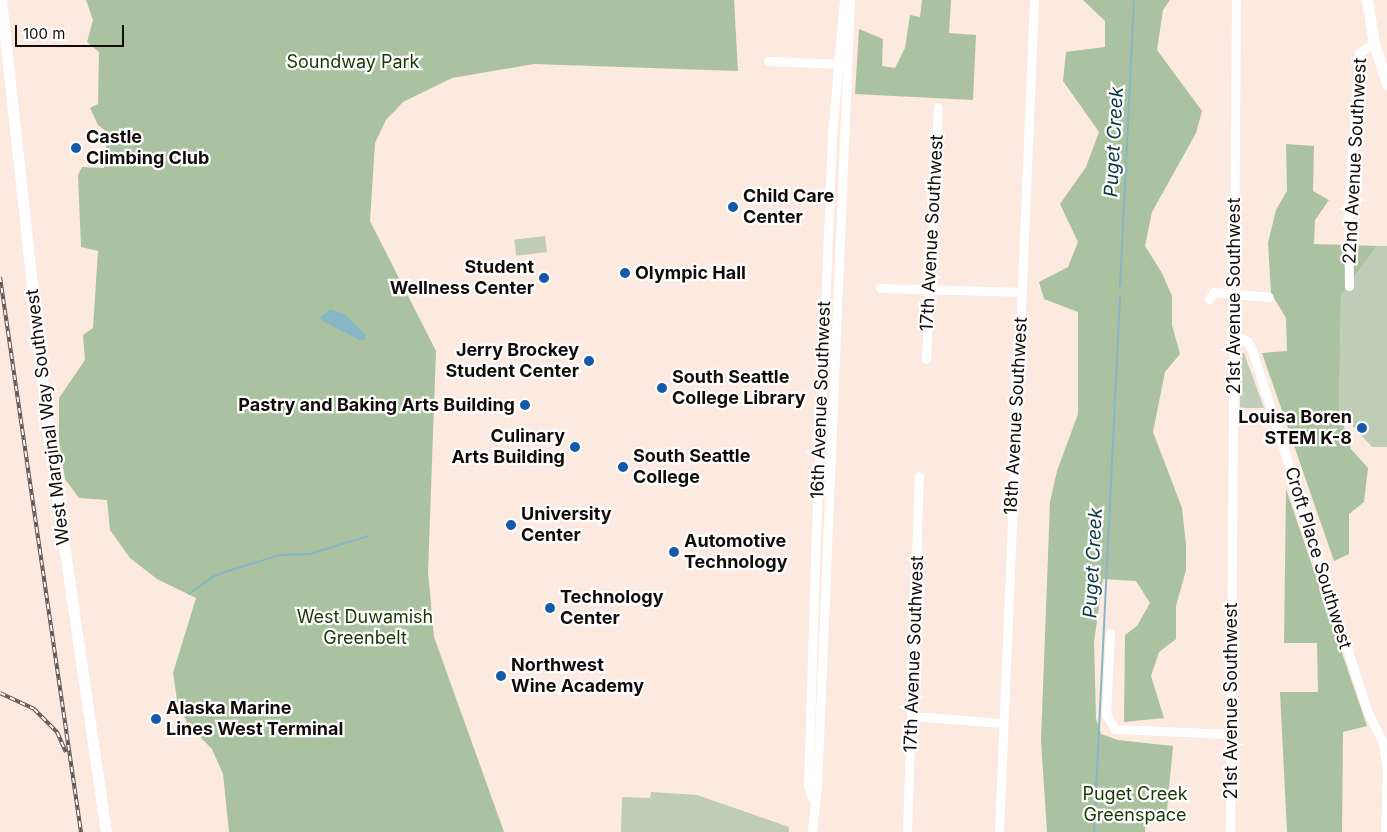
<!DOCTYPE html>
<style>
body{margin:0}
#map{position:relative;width:1387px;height:832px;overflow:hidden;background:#fce9e0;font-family:Inter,sans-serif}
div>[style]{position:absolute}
.green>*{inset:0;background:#bfcdb8;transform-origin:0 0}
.forest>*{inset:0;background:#aac29f}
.water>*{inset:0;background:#87b6c4}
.stream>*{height:2px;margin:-1px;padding:0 1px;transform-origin:1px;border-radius:1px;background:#87b6c4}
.minor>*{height:9px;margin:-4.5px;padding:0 4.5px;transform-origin:4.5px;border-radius:4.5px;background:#fff}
.major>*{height:11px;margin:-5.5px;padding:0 5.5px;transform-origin:5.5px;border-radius:5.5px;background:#fff}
.rail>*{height:4px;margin-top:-2px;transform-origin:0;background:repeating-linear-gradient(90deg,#fff 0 5.5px,#5d534f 0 11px);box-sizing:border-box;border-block:1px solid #5d534f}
.dots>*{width:14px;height:14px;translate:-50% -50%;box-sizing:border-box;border:2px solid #fff;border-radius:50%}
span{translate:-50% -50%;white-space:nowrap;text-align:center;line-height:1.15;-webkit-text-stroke:4.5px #fff;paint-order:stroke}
.park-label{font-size:18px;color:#183603}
.poi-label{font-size:18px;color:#110b09;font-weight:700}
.left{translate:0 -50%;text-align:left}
.right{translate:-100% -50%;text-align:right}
.street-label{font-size:18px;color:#110b09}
.water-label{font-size:19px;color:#0a3842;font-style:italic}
.scale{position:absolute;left:15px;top:25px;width:109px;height:22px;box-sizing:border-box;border:2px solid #110b09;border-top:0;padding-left:6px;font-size:15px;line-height:18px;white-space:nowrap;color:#110b09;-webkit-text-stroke:4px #fff;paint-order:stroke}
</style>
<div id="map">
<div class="green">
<div style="left:545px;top:236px;width:16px;height:31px;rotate:83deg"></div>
<div style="clip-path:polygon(1377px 246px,1387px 246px,1387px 447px,1372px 447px,1339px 411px,1341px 295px)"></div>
<div style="clip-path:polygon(1240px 352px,1244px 353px,1264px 408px,1240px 408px)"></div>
<div style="clip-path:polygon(651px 792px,697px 795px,789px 827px,789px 832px,621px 832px,622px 797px,650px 798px)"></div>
</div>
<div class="forest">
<div style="clip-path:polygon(86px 0,734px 0,738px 71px,534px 64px,452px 78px,403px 102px,386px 120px,375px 143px,370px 221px,436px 351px,428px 572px,434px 637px,504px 832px,229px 832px,223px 774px,212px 749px,188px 725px,177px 700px,173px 673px,196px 598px,157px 579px,130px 558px,110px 530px,107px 500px,79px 498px,65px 479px,59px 442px,59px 398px,85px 360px,83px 335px,93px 328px,98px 251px,81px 247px,78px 175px,82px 167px,104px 168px,107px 132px,98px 125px,90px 108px,98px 104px,99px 52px,87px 42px,93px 20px)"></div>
<div style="clip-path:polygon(922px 0,951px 0,949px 33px,976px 35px,973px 100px,855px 94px,859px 29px,883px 39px,882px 66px,895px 68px,905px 48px,910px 15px,920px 17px)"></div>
<div style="clip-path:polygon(1083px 0,1170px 0,1163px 10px,1157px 50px,1202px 111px,1196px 133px,1152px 212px,1145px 246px,1162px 273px,1172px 296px,1172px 325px,1180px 354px,1165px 372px,1153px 432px,1182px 508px,1186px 545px,1186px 570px,1176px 606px,1176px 639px,1159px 652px,1151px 676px,1164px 718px,1124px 722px,1125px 635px,1137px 626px,1150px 603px,1136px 581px,1103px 579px,1094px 642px,1096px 719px,1101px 734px,1118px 740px,1173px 746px,1167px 810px,1145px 828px,1145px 832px,1047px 832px,1041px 741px,1050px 502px,1057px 471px,1078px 414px,1078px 312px,1044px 299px,1039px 282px,1068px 267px,1078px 242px,1060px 204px,1086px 167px,1099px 132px,1063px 81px,1066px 52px,1105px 47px,1105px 21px)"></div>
<div style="clip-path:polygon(1286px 144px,1314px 146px,1313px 191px,1329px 200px,1315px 220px,1314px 244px,1377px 246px,1341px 295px,1339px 411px,1351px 449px,1368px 468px,1364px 502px,1349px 514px,1349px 554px,1334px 561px,1262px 353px,1287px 351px,1286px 318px,1271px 293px,1268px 243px,1276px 210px,1287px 191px)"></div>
<div style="clip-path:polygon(1286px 489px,1367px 726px,1343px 732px,1342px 832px,1287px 832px,1280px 692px,1318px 692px,1317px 643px,1284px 643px)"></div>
</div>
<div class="water">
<div style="clip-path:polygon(330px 309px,345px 314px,366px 335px,366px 339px,360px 340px,324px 322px,320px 318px)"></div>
</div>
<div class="stream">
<div style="left:1120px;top:286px;width:286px;rotate:-87.2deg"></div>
<div style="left:189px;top:594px;width:29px;rotate:-36deg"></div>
<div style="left:212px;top:577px;width:17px;rotate:-21deg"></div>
<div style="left:228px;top:571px;width:54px;rotate:-17.1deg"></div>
<div style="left:280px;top:555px;width:30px;rotate:-2deg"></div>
<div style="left:310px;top:554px;width:61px;rotate:-17.2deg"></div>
<div style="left:1094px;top:832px;width:537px;rotate:-87.22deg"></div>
</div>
<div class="minor">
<div style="left:768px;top:61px;width:75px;rotate:2.3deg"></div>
<div style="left:1349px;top:286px;width:70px;rotate:-90.8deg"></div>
<div style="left:1348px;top:216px;width:163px;rotate:-86.1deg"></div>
<div style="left:1359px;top:53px;width:18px;rotate:-34deg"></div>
<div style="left:880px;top:288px;width:142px;rotate:1.6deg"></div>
<div style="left:1209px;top:299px;width:9px;rotate:-54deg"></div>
<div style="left:1214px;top:292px;width:55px;rotate:5.2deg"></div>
<div style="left:1234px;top:335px;width:14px;rotate:25deg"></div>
<div style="left:1247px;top:341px;width:10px;rotate:61deg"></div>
<div style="left:1252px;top:350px;width:381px;rotate:72.3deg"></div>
<div style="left:1368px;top:713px;width:34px;rotate:63deg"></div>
<div style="left:1383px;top:743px;width:29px;rotate:82deg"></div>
<div style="left:1387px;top:772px;width:60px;rotate:91.9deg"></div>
<div style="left:926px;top:359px;width:252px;rotate:-87.3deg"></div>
<div style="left:1110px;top:633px;width:81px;rotate:92.8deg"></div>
<div style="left:1106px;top:714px;width:17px;rotate:59deg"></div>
<div style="left:1115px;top:729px;width:115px;rotate:2.5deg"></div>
<div style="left:912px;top:716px;width:90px;rotate:4.4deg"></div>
<div style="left:813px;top:799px;width:14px;rotate:-111deg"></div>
<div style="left:808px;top:786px;width:228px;rotate:-88.2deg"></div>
<div style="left:815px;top:558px;width:423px;rotate:-87.7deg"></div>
<div style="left:832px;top:135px;width:136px;rotate:-84.9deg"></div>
<div style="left:812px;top:832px;width:46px;rotate:-83.8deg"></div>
<div style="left:817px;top:786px;width:787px;rotate:-87.6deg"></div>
<div style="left:907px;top:832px;width:356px;rotate:-88.1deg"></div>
<div style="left:999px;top:832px;width:833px;rotate:-87.59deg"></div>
<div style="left:1230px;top:832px;width:832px;rotate:-89.59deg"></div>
</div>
<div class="major">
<div style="left:1px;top:0;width:438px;rotate:83.8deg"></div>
<div style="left:48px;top:435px;width:401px;rotate:81.7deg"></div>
<div style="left:1367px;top:0;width:44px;rotate:80.8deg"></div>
<div style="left:1374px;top:43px;width:43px;rotate:72.4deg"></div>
</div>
<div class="rail">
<div style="left:0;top:277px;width:561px;rotate:81.7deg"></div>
<div style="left:0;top:693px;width:38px;rotate:25deg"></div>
<div style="left:34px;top:709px;width:33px;rotate:45deg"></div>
<div style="left:57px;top:732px;width:22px;rotate:66deg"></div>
</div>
<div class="dots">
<div style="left:76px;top:148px;background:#155aaa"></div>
<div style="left:733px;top:207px;background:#155aaa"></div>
<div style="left:625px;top:273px;background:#155aaa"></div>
<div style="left:544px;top:278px;background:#155aaa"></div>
<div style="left:589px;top:361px;background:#155aaa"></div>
<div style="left:662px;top:388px;background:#155aaa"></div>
<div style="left:525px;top:405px;background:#155aaa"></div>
<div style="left:1362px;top:428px;background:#155aaa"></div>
<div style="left:575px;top:447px;background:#155aaa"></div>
<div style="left:623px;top:467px;background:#155aaa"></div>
<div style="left:511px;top:525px;background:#155aaa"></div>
<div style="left:674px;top:552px;background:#155aaa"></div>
<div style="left:550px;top:608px;background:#155aaa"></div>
<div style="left:501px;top:676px;background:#155aaa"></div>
<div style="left:156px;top:719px;background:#155aaa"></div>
</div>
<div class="park-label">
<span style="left:353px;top:62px">Soundway Park</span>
<span style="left:365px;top:628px">West Duwamish<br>Greenbelt</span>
<span style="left:1135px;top:805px">Puget Creek<br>Greenspace</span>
</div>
<div class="poi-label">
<span class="left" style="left:86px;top:148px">Castle<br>Climbing Club</span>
<span class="left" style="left:743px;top:207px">Child Care<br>Center</span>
<span class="right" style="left:534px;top:278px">Student<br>Wellness Center</span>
<span class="left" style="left:635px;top:273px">Olympic Hall</span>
<span class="right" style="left:579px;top:361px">Jerry Brockey<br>Student Center</span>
<span class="left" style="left:672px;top:388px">South Seattle<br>College Library</span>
<span class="right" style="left:515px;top:405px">Pastry and Baking Arts Building</span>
<span class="right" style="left:1352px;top:428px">Louisa Boren<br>STEM K-8</span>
<span class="right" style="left:565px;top:447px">Culinary<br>Arts Building</span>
<span class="left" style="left:633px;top:467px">South Seattle<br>College</span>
<span class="left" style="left:521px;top:525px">University<br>Center</span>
<span class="left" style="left:684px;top:552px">Automotive<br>Technology</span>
<span class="left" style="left:560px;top:608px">Technology<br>Center</span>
<span class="left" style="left:511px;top:676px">Northwest<br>Wine Academy</span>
<span class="left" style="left:166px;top:719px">Alaska Marine<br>Lines West Terminal</span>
</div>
<div class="street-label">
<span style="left:1355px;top:161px;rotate:-87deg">22nd Avenue Southwest</span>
<span style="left:932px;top:233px;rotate:-87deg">17th Avenue Southwest</span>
<span style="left:1234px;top:296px;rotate:-90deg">21st Avenue Southwest</span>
<span style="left:821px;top:400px;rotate:-88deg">16th Avenue Southwest</span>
<span style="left:1016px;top:416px;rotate:-87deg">18th Avenue Southwest</span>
<span style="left:48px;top:417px;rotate:-97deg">West Marginal Way Southwest</span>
<span style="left:1318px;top:558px;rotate:73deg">Croft Place Southwest</span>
<span style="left:914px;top:654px;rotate:-88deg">17th Avenue Southwest</span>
<span style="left:1231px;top:701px;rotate:-90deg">21st Avenue Southwest</span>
</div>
<div class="water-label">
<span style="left:1114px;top:142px;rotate:-87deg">Puget Creek</span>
<span style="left:1093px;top:563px;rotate:-87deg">Puget Creek</span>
</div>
<div class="scale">100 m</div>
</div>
